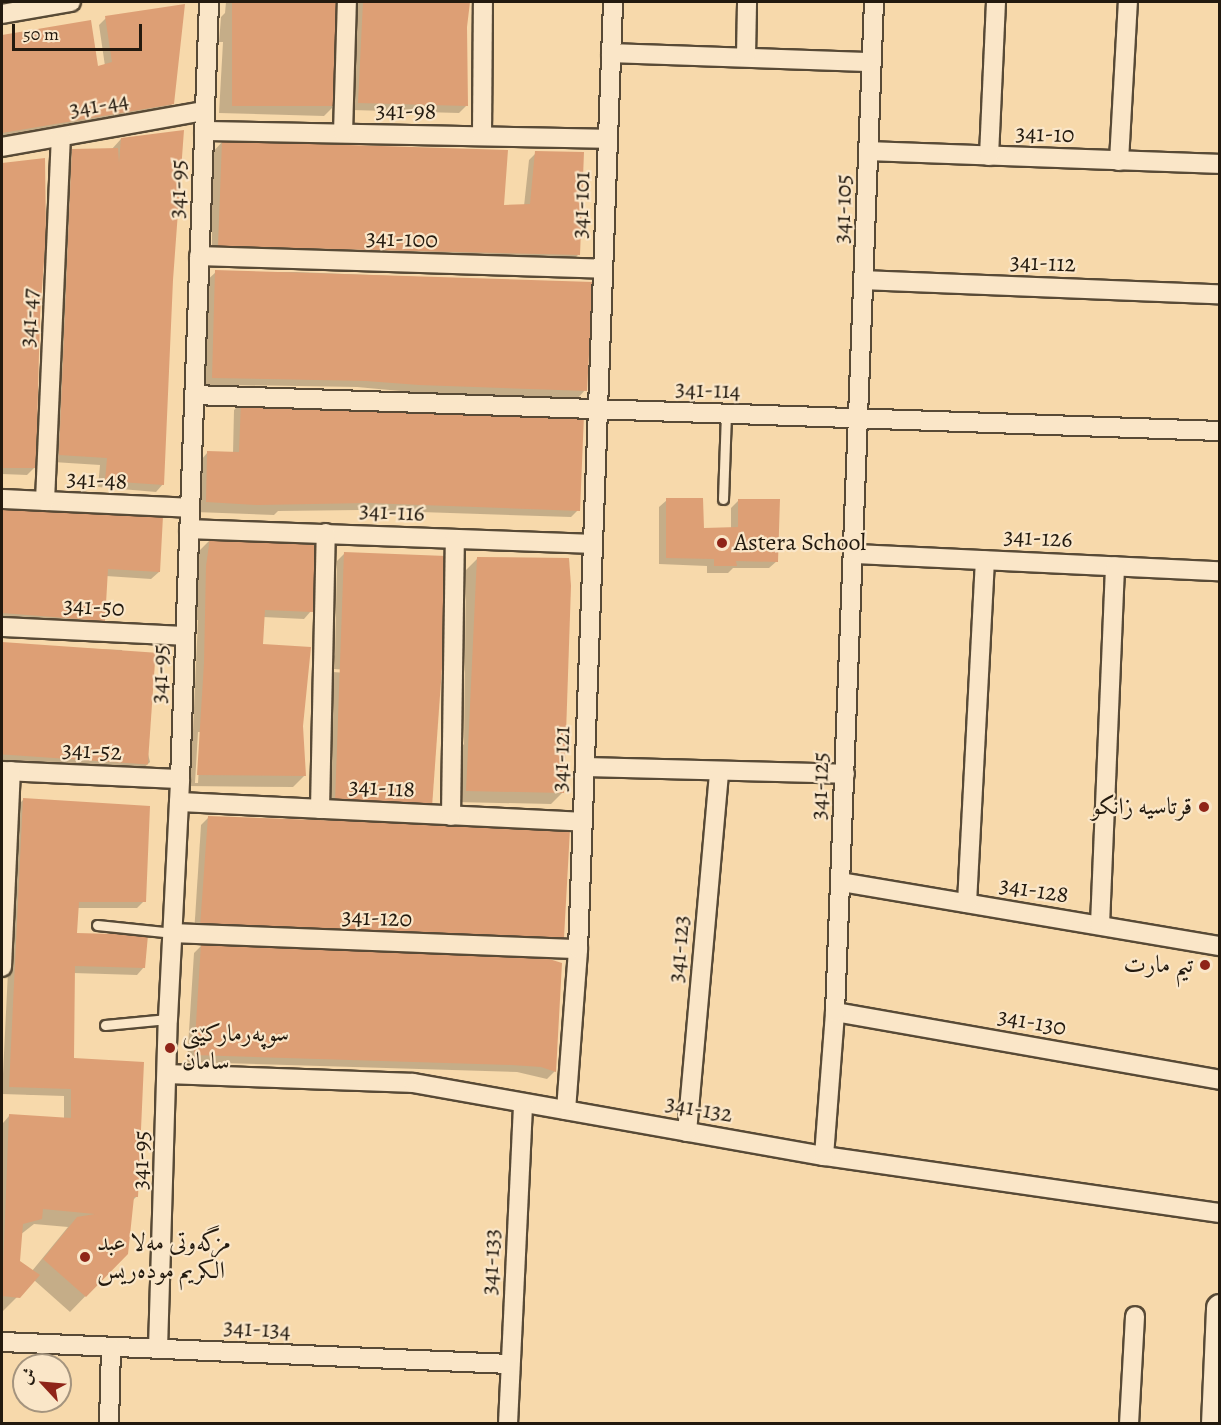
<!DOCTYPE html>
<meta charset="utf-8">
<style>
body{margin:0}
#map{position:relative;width:1221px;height:1425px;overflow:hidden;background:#f7d9ab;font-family:Alegreya,Amiri,serif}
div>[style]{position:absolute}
.shadow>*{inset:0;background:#0003}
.building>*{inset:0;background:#dd9f75;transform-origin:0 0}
.roads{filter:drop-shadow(2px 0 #584a36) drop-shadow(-2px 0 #584a36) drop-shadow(0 2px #584a36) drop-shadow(0 -2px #584a36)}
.lane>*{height:9px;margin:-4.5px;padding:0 4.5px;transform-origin:4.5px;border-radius:4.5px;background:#fae6c8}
.street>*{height:18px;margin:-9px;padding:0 9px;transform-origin:9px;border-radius:9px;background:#fae6c8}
.secondary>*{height:26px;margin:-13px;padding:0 13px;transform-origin:13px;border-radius:13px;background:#fae6c8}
.dots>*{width:16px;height:16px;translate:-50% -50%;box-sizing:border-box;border:3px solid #fae6c8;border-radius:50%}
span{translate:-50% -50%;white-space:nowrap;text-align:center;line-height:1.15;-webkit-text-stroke:4.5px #fae6c8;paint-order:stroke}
.street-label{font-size:24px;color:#231a0f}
.poi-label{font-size:24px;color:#231a0f}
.left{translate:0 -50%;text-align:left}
.right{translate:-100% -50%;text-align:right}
.frame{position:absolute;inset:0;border:3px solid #231a0f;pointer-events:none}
.north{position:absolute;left:12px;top:1353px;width:60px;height:60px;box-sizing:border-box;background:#fae6c8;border:2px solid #a4947e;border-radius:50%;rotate:296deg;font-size:16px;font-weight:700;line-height:24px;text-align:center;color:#231a0f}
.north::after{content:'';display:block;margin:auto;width:21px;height:27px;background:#8f2418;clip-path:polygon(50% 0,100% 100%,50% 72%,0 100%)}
.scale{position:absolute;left:12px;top:24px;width:130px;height:27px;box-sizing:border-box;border:3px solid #231a0f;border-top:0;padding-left:8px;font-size:18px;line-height:21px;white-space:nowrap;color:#231a0f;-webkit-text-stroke:4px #fae6c8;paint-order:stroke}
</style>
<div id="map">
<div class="shadow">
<div style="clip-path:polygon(226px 2px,336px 2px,332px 108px,324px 116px,219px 113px,223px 42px,219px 42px,221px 17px,225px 13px)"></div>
<div style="clip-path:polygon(358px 2px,467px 2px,466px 106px,459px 113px,351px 110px)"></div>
<div style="clip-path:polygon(106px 18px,173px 103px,161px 115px,136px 114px,2px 137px,2px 37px,27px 34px,97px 67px,105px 66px,99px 25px)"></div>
<div style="clip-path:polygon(121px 139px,171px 308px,163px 484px,156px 492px,98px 487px,100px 465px,53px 462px,66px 158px,73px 150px,111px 150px)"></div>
<div style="clip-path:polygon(222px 142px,503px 207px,524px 206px,529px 160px,536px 153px,578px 255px,571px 262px,212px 252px,212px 206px,208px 206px,211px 154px)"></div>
<div style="clip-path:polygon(44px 159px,34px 468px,27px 475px,2px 474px,2px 164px)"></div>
<div style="clip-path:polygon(216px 272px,296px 272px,568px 283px,585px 390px,578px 398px,411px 392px,357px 387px,232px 385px,228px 389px,201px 388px,204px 283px)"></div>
<div style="clip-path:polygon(242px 402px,578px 510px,571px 517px,360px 510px,278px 511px,274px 515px,195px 512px,201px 460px,208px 452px,233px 453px,234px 410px)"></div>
<div style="clip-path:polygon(667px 500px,703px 529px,731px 529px,731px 508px,739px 500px,777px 561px,769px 568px,733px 568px,728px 573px,707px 573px,707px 566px,659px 564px,659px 507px)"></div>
<div style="clip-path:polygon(2px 510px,162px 518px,159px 572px,151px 579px,106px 576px,104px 620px,96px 628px,2px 622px)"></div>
<div style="clip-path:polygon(evenodd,210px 540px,311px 611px,304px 619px,263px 617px,262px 646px,301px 726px,305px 775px,293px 787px,186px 786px,189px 734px,193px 730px,198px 620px,195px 620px,195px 579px,199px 551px,210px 540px,198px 732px,201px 732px,198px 783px,195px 783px,198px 732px)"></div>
<div style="clip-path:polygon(evenodd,345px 553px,445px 557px,442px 654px,431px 807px,423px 814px,413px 814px,413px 812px,407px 818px,324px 814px,326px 761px,330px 756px,334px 682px,330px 682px,331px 659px,335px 655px,337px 561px,345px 553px,334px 669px,390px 673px,390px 676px,333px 672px,334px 669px)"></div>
<div style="clip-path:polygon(478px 558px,563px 792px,551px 804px,455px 802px,458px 750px,464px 744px,466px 570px)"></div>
<div style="clip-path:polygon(2px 645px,122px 650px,150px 762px,138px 773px,2px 762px)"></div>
<div style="clip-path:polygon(evenodd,23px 800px,144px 901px,137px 908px,77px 908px,76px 934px,144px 967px,137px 975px,73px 973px,72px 1059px,137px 1196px,132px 1201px,127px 1253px,70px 1312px,34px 1280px,2px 1312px,3px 1123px,10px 1115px,64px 1119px,64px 1096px,2px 1094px,16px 807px,23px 800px,34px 1224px,68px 1227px,32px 1271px,18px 1262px,20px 1235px,34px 1224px)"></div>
<div style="clip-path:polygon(208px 818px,562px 938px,555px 945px,194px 934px,201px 825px)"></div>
<div style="clip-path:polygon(201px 946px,555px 1071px,547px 1079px,517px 1072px,187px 1062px,194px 953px)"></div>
</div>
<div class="building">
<div style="left:232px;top:2px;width:106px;height:104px"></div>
<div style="clip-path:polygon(363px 2px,470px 2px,467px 27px,468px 106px,358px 103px)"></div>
<div style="clip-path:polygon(185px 4px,174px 104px,2px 133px,2px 35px,91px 20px,98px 66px,112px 62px,105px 16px)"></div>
<div style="clip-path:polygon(184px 130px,173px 280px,164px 485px,105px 481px,107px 458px,59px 455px,72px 149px,118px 148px,119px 163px,121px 138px)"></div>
<div style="clip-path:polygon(222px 141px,508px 150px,504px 205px,530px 204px,535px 151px,584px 152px,580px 255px,218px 246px)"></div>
<div style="clip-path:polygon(45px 158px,46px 235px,40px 315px,36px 468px,2px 468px,2px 163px)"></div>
<div style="clip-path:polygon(215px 270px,593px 282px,587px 391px,419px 385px,366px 381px,212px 378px)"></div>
<div style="clip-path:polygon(241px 401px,584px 415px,580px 511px,368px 503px,257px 505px,206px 502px,207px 451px,239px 452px)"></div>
<div style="clip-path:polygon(666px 498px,703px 498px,704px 528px,738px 527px,738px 499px,780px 499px,778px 562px,736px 561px,737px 566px,714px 566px,714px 559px,666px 558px)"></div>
<div style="clip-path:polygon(2px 509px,163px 516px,160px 572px,108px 569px,105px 621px,2px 613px)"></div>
<div style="clip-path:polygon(210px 538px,316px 545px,313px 612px,265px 610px,263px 644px,311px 647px,303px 726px,306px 776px,197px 775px,204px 663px,206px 566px)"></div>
<div style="clip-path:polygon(344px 552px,446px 556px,443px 654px,432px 807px,335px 803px)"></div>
<div style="clip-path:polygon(477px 557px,569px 558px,571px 586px,564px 793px,466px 791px)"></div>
<div style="left:2px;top:642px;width:154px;height:112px;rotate:4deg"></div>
<div style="clip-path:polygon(23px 798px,150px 806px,146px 902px,79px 902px,77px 933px,148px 935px,145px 968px,75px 966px,74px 1058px,144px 1062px,138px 1197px,134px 1197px,128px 1254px,86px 1297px,43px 1259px,77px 1217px,95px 1214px,43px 1209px,42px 1219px,23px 1224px,20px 1261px,40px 1275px,20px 1298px,2px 1296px,9px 1114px,71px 1118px,71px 1089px,9px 1087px)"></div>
<div style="clip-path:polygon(208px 816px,570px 829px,564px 938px,352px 929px,200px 927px)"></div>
<div style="clip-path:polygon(201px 944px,546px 958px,562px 963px,556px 1072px,541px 1067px,512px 1065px,194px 1055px)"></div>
</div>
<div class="roads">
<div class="lane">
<div style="left:723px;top:499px;width:85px;rotate:-88deg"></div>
<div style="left:97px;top:925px;width:77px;rotate:5.9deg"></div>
<div style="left:105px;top:1025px;width:63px;rotate:-5.4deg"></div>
</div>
<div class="street">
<div style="left:2px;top:14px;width:70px;rotate:-9.9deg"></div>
<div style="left:611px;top:53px;width:261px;rotate:2deg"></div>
<div style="left:746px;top:56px;width:54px;rotate:-88.9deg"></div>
<div style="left:204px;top:131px;width:403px;rotate:1.1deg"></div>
<div style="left:343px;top:133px;width:131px;rotate:-88.3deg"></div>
<div style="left:482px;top:136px;width:134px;rotate:-89.6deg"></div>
<div style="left:2px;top:147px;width:205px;rotate:-10.1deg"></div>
<div style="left:869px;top:151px;width:351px;rotate:2.1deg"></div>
<div style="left:989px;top:156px;width:154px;rotate:-87.4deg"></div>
<div style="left:1119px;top:161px;width:159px;rotate:-86.8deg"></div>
<div style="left:199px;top:256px;width:404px;rotate:1.8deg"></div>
<div style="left:864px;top:280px;width:356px;rotate:2.3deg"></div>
<div style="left:194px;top:395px;width:1027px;rotate:2.01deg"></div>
<div style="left:2px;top:499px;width:188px;rotate:2.7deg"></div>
<div style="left:45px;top:501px;width:364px;rotate:-87.5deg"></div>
<div style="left:189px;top:529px;width:404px;rotate:2.1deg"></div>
<div style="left:854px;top:554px;width:366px;rotate:2.7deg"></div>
<div style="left:2px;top:627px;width:183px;rotate:2.8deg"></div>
<div style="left:585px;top:767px;width:260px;rotate:1.5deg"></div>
<div style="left:2px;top:771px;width:178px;rotate:2.6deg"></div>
<div style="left:179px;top:802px;width:403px;rotate:2.8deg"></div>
<div style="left:320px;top:809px;width:276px;rotate:-88.8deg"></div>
<div style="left:451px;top:816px;width:277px;rotate:-89.2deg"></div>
<div style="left:841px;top:882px;width:384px;rotate:9.6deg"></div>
<div style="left:967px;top:903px;width:343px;rotate:-87deg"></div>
<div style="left:1100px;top:925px;width:359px;rotate:-87.6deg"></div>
<div style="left:174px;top:933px;width:404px;rotate:2.3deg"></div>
<div style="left:2px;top:967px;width:196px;rotate:-87.4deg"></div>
<div style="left:835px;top:1012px;width:391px;rotate:10deg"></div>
<div style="left:168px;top:1074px;width:245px;rotate:2.1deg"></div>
<div style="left:413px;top:1083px;width:417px;rotate:10.1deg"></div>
<div style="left:824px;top:1156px;width:400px;rotate:8.2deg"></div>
<div style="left:566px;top:1110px;width:161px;rotate:-85.7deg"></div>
<div style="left:578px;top:949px;width:948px;rotate:-87.88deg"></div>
<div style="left:687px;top:1132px;width:362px;rotate:-84.9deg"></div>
<div style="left:824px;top:1156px;width:144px;rotate:-85.6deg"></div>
<div style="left:835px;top:1012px;width:1011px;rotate:-87.79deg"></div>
<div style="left:2px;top:1342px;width:508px;rotate:2.48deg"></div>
<div style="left:158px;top:1349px;width:330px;rotate:-88.3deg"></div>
<div style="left:168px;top:1019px;width:240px;rotate:-87.1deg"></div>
<div style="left:180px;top:779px;width:778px;rotate:-87.86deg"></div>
<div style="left:109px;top:1424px;width:77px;rotate:-88.5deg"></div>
<div style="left:508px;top:1424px;width:321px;rotate:-87.3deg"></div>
<div style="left:1129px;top:1424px;width:108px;rotate:-86.8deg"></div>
</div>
<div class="secondary">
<div style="left:1215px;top:1424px;width:116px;rotate:-87.5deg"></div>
</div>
</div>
<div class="dots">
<div style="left:722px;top:543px;background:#8f2418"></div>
<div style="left:1204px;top:807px;background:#8f2418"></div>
<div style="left:1205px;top:965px;background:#8f2418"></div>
<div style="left:170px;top:1048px;background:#8f2418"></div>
<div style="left:85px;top:1257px;background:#8f2418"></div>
</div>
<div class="street-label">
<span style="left:99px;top:105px;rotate:-10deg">341-44</span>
<span style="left:406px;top:111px;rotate:1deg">341-98</span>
<span style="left:1045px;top:134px;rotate:2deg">341-10</span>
<span style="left:178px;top:189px;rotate:-88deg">341-95</span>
<span style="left:581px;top:205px;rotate:-88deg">341-101</span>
<span style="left:843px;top:209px;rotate:-88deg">341-105</span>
<span style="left:402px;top:239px;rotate:2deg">341-100</span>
<span style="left:1043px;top:263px;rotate:2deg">341-112</span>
<span style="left:29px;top:318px;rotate:-87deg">341-47</span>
<span style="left:708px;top:390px;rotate:2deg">341-114</span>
<span style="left:97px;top:480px;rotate:3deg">341-48</span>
<span style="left:392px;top:512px;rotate:3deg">341-116</span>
<span style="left:1038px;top:538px;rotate:3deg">341-126</span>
<span style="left:94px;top:607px;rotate:3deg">341-50</span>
<span style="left:160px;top:674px;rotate:-88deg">341-95</span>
<span style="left:92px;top:751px;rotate:3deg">341-52</span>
<span style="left:561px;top:759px;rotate:-88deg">341-121</span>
<span style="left:820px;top:786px;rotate:-88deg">341-125</span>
<span style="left:382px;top:788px;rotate:3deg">341-118</span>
<span style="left:1034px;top:890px;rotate:9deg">341-128</span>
<span style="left:377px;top:918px;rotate:2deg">341-120</span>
<span style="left:679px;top:949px;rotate:-85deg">341-123</span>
<span style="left:1032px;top:1022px;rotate:10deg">341-130</span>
<span style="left:699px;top:1109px;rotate:10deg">341-132</span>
<span style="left:141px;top:1160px;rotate:-88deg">341-95</span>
<span style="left:491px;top:1262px;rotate:-87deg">341-133</span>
<span style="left:257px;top:1329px;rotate:3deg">341-134</span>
</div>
<div class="poi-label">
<span class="left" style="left:734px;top:543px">Astera School</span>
<span class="right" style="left:1192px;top:807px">قرتاسیە زانکو</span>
<span class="right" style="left:1193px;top:965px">تیم مارت</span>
<span class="left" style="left:182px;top:1048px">سوپەرمارکێتی<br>سامان</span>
<span class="left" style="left:97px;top:1257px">مزگه‌وتی مه‌لا عبد<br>الكريم موده‌ریس</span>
</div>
<div class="frame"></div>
<div class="north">ش</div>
<div class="scale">50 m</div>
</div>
